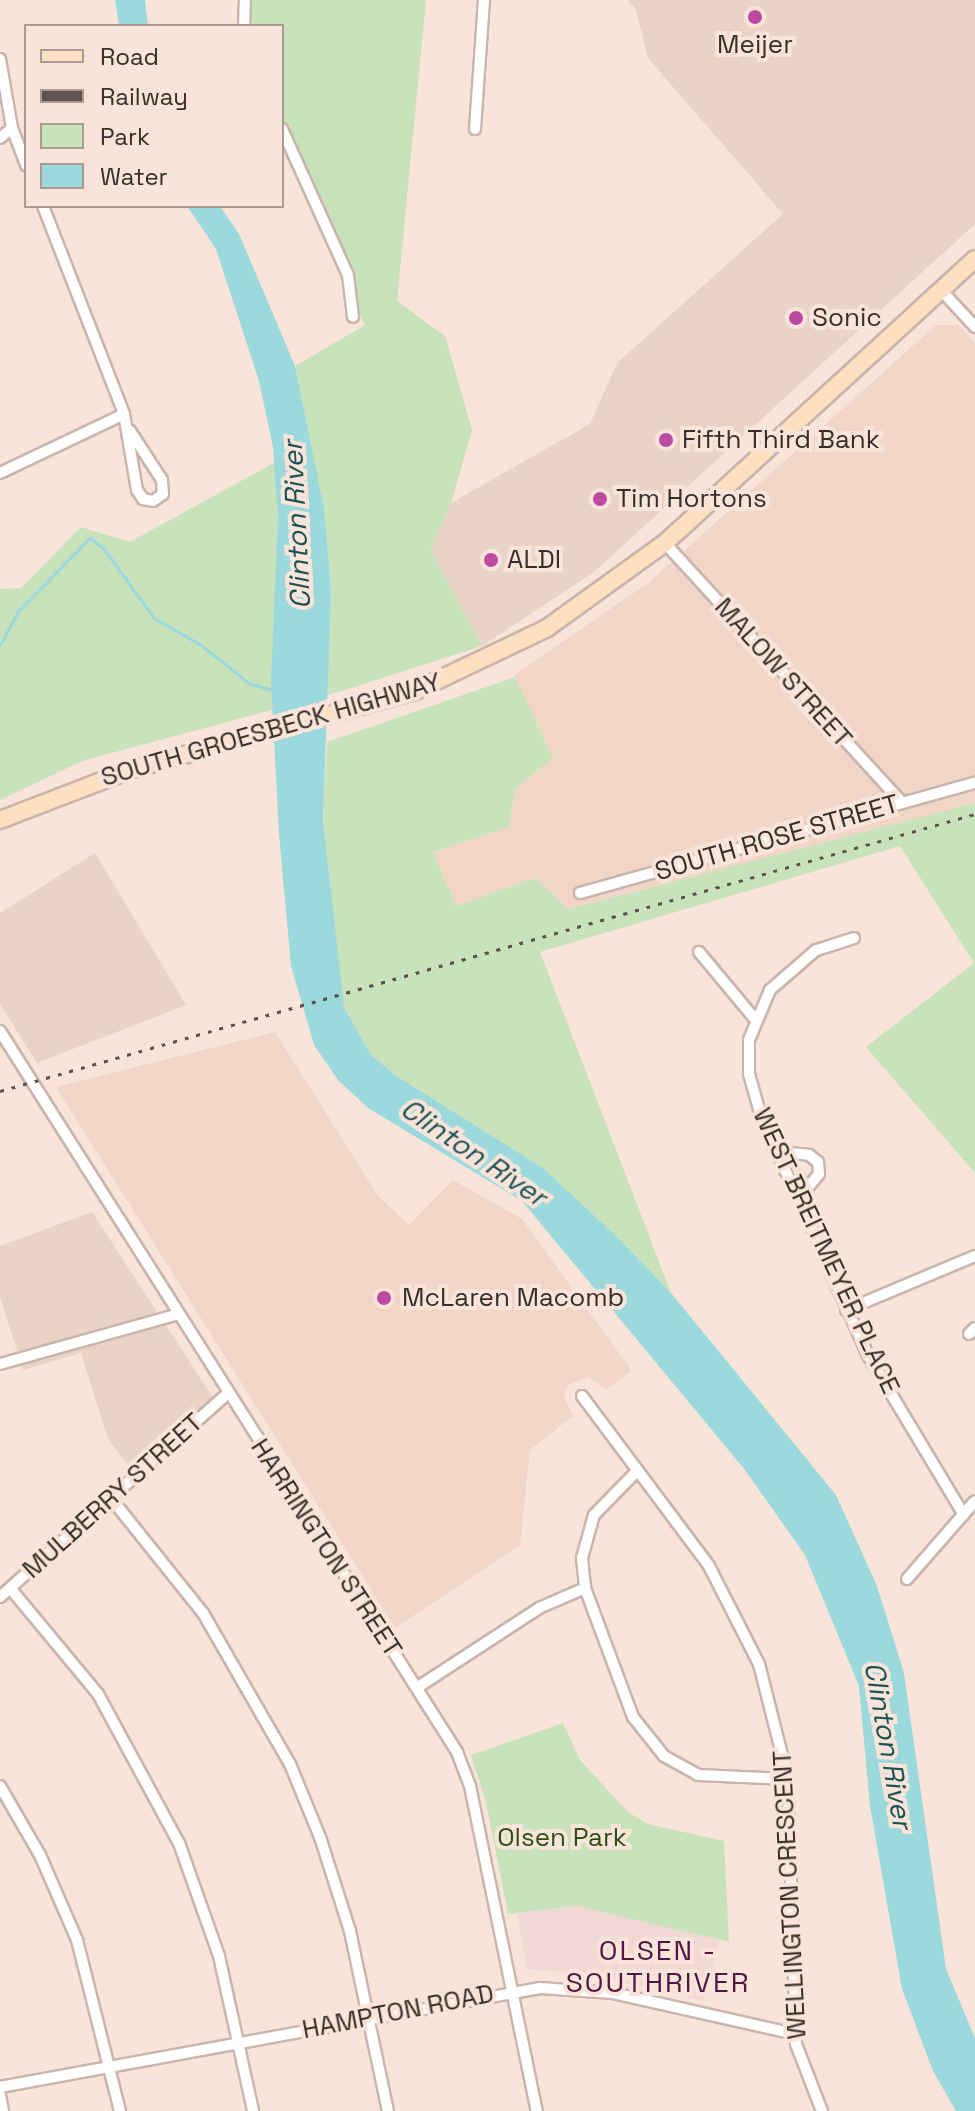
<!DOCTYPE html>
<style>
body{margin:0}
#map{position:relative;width:975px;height:2111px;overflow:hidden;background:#f9e4d9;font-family:"Space Grotesk",sans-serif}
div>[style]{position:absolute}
.commercial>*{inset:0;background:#e9d3c6}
.built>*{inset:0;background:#f1d6c7}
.education>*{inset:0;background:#f2d8d5}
.green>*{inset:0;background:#c8e3bb}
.water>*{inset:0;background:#9cd9dd}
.stream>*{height:3px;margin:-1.5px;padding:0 1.5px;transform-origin:1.5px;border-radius:1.5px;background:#9cd9dd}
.roads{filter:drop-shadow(2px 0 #c9b5ab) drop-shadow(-2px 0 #c9b5ab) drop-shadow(0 2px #c9b5ab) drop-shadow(0 -2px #c9b5ab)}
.minor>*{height:10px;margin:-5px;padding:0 5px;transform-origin:5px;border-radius:5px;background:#fff}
.primary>*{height:16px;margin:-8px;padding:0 8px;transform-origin:8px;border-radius:8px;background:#fee0c1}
.rail>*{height:3px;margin-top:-1.5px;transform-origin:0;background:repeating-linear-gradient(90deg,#5d524d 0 4px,transparent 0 12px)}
.dots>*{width:22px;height:22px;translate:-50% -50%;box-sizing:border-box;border:4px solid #f9e4d9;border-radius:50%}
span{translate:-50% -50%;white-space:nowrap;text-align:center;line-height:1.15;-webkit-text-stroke:8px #f9e4d9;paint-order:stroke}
.poi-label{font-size:26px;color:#362e2a}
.left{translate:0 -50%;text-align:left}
.street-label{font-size:26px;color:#362e2a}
.park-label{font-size:26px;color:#2c4f17}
.water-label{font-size:28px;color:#1d5255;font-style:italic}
.neighbourhood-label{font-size:28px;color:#4f1742;letter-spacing:2px}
.legend{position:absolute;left:24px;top:24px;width:260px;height:184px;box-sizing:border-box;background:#f9e4d9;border:2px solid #ab9b93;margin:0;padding:10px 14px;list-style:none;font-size:24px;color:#362e2a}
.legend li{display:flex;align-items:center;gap:16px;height:40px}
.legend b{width:40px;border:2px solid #ab9b93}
</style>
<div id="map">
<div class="commercial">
<div style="clip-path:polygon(628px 0,975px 0,975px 224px,594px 572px,482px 646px,431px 550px,451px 503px,590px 424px,617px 363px,783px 214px,648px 58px,636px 10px)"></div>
<div style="clip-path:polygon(95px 853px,186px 1005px,37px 1063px,0 1004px,0 913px)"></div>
<div style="clip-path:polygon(92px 1212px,214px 1399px,130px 1468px,108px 1439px,81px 1353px,23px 1370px,0 1297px,0 1246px)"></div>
</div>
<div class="built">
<div style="clip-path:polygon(936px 325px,959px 325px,975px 343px,975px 803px,569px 909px,535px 878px,456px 906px,433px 852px,509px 827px,515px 789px,553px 758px,514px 675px,648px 583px)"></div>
<div style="clip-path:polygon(275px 1032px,378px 1196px,409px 1225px,453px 1180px,522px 1219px,632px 1371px,606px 1389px,588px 1377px,568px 1385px,564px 1397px,573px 1416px,530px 1450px,520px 1545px,395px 1628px,56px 1087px)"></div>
</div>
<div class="education">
<div style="clip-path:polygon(576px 1906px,720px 1939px,704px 2001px,582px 1973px,527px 1969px,517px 1913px)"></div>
</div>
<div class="green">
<div style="clip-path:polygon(245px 0,426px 0,397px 301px,445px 336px,472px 430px,451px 503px,431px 550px,482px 646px,342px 691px,82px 761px,0 800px,0 589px,21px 588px,81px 527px,130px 542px,308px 444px,295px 366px,365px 325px,351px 300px,348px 275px,282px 129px,282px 26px,244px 26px)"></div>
<div style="clip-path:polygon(515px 677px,553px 758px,515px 789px,509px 827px,433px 852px,456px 906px,535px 878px,569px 909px,975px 803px,975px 1173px,866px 1047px,974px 963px,900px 846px,540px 952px,671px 1293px,543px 1168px,395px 1075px,371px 1055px,344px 1007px,336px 954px,323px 821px,327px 742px)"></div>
<div style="clip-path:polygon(563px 1723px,580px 1760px,628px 1812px,648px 1824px,724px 1841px,729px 1942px,576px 1906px,508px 1914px,486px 1803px,471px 1755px)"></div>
</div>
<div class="water">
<div style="clip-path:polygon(115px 0,145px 0,148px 26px,119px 26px)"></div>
<div style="clip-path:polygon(187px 206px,220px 206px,239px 234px,295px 366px,324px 509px,331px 593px,323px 821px,344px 1007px,371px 1055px,395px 1075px,543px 1168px,615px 1235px,671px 1293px,836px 1495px,877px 1586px,904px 1673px,946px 1969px,975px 2038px,975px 2111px,956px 2111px,933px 2071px,902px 1989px,870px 1806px,859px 1686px,805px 1555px,745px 1470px,522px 1201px,368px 1108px,338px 1080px,314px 1045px,291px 966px,279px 834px,271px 682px,278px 517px,273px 447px,259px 381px,216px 249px)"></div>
</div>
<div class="stream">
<div style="left:0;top:645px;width:38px;rotate:-62deg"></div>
<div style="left:18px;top:611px;width:103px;rotate:-45.4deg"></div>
<div style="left:90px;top:538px;width:18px;rotate:38deg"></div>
<div style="left:104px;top:549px;width:85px;rotate:54.1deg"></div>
<div style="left:154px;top:618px;width:54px;rotate:29.9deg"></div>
<div style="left:201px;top:645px;width:63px;rotate:38.5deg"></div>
<div style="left:250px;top:684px;width:25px;rotate:14deg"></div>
</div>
<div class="roads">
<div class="minor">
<div style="left:244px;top:26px;width:26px;rotate:-88deg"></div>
<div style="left:0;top:59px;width:70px;rotate:80.1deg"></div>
<div style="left:12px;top:128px;width:40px;rotate:69deg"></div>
<div style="left:282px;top:129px;width:160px;rotate:65.7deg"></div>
<div style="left:348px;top:275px;width:42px;rotate:83.2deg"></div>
<div style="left:475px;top:129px;width:129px;rotate:-86deg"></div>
<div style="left:0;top:138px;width:16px;rotate:-40deg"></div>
<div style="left:43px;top:206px;width:223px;rotate:68.7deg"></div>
<div style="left:124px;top:414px;width:77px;rotate:80.3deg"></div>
<div style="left:137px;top:490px;width:11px;rotate:56deg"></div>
<div style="left:143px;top:499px;width:10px;rotate:11deg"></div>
<div style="left:153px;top:501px;width:12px;rotate:-35deg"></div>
<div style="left:163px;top:494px;width:14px;rotate:-94deg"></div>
<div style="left:162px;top:480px;width:59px;rotate:-123.1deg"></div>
<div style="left:941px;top:290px;width:50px;rotate:47.4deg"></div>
<div style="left:0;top:473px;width:137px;rotate:-25.4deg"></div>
<div style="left:665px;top:543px;width:352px;rotate:47.6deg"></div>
<div style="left:580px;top:893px;width:410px;rotate:-15.6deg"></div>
<div style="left:854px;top:938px;width:40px;rotate:162deg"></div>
<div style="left:816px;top:950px;width:61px;rotate:139deg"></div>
<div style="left:770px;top:990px;width:54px;rotate:112.8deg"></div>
<div style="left:749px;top:1040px;width:34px;rotate:90deg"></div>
<div style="left:749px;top:1074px;width:44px;rotate:74.1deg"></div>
<div style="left:761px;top:1116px;width:264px;rotate:65.9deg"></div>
<div style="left:869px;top:1357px;width:184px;rotate:59deg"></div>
<div style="left:699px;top:952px;width:86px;rotate:50.2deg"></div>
<div style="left:0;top:1031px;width:854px;rotate:57.63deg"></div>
<div style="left:457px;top:1752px;width:36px;rotate:69deg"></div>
<div style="left:470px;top:1786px;width:332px;rotate:78.4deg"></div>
<div style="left:777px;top:1152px;width:32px;rotate:5deg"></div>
<div style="left:809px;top:1155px;width:11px;rotate:38deg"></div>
<div style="left:818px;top:1162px;width:12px;rotate:85deg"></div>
<div style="left:819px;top:1174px;width:33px;rotate:130deg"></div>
<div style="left:846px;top:1310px;width:140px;rotate:-22.7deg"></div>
<div style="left:969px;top:1334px;width:8px;rotate:-45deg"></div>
<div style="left:0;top:1364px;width:182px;rotate:-15.6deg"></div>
<div style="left:582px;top:1396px;width:212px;rotate:53.2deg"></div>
<div style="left:709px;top:1566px;width:110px;rotate:63deg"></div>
<div style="left:759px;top:1664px;width:119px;rotate:75.8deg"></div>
<div style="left:788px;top:1779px;width:265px;rotate:88.3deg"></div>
<div style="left:796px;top:2044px;width:72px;rotate:68.8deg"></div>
<div style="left:637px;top:1471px;width:62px;rotate:134.3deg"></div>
<div style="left:594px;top:1515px;width:45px;rotate:105.6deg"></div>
<div style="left:582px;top:1558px;width:30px;rotate:84deg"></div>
<div style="left:585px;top:1588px;width:138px;rotate:69.6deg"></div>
<div style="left:633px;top:1717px;width:50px;rotate:51.5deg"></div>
<div style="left:664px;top:1756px;width:39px;rotate:29deg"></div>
<div style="left:698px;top:1775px;width:90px;rotate:2.5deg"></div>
<div style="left:110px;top:1497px;width:149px;rotate:51.3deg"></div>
<div style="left:203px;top:1613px;width:174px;rotate:60.1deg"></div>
<div style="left:290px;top:1764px;width:79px;rotate:67.7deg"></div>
<div style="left:320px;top:1837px;width:99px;rotate:72.3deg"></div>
<div style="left:350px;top:1931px;width:184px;rotate:78.1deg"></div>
<div style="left:907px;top:1579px;width:103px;rotate:-48.9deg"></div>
<div style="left:10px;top:1588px;width:138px;rotate:50.3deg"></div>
<div style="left:98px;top:1694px;width:170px;rotate:61.5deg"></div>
<div style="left:179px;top:1843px;width:120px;rotate:70.5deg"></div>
<div style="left:219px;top:1956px;width:159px;rotate:77.6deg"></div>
<div style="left:0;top:1597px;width:303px;rotate:-41.8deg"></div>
<div style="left:418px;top:1687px;width:145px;rotate:-33.1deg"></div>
<div style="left:539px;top:1608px;width:50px;rotate:-23.5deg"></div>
<div style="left:0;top:1786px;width:80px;rotate:59.9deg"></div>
<div style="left:40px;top:1855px;width:93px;rotate:66.5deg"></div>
<div style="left:77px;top:1940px;width:176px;rotate:75.9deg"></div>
<div style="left:0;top:2087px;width:549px;rotate:-10.39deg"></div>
<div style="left:540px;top:1988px;width:73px;rotate:3.9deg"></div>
<div style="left:613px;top:1993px;width:187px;rotate:12.7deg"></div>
<div style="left:0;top:2095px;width:16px;rotate:79deg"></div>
</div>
<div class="primary">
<div style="left:0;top:820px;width:139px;rotate:-21deg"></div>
<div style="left:130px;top:770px;width:296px;rotate:-15.5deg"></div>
<div style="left:415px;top:691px;width:146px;rotate:-25.5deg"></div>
<div style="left:547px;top:628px;width:145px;rotate:-35.8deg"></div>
<div style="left:665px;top:543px;width:420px;rotate:-42.5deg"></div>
</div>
</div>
<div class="rail">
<div style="left:0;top:1091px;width:1014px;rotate:-15.86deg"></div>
</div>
<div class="dots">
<div style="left:755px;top:17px;background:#be49a2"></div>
<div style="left:796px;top:318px;background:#be49a2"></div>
<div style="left:666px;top:440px;background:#be49a2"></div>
<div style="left:600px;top:499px;background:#be49a2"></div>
<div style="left:491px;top:560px;background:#be49a2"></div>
<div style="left:384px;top:1298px;background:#be49a2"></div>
</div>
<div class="poi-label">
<span style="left:755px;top:45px">Meijer</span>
<span class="left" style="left:812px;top:318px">Sonic</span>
<span class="left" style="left:682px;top:440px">Fifth Third Bank</span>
<span class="left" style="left:616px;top:499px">Tim Hortons</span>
<span class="left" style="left:507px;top:560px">ALDI</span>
<span class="left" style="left:402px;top:1298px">McLaren Macomb</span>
</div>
<div class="street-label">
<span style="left:783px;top:673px;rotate:48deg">MALOW STREET</span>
<span style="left:271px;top:730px;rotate:-16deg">SOUTH GROESBECK HIGHWAY</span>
<span style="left:777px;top:838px;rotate:-16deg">SOUTH ROSE STREET</span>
<span style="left:826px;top:1251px;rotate:65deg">WEST BREITMEYER PLACE</span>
<span style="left:113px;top:1496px;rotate:-42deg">MULBERRY STREET</span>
<span style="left:326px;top:1548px;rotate:57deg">HARRINGTON STREET</span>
<span style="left:790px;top:1895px;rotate:-93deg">WELLINGTON CRESCENT</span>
<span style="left:398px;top:2012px;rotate:-11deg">HAMPTON ROAD</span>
</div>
<div class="park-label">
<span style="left:562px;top:1838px">Olsen Park</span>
</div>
<div class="water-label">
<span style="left:296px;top:525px;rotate:-93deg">Clinton River</span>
<span style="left:474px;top:1152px;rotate:34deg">Clinton River</span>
<span style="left:889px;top:1745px;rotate:80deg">Clinton River</span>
</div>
<div class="neighbourhood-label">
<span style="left:658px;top:1966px">OLSEN -<br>SOUTHRIVER</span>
</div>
<ul class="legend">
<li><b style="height:10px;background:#fee0c1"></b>Road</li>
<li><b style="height:10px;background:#5d524d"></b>Railway</li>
<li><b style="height:22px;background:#c8e3bb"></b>Park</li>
<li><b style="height:22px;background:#9cd9dd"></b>Water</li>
</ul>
</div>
